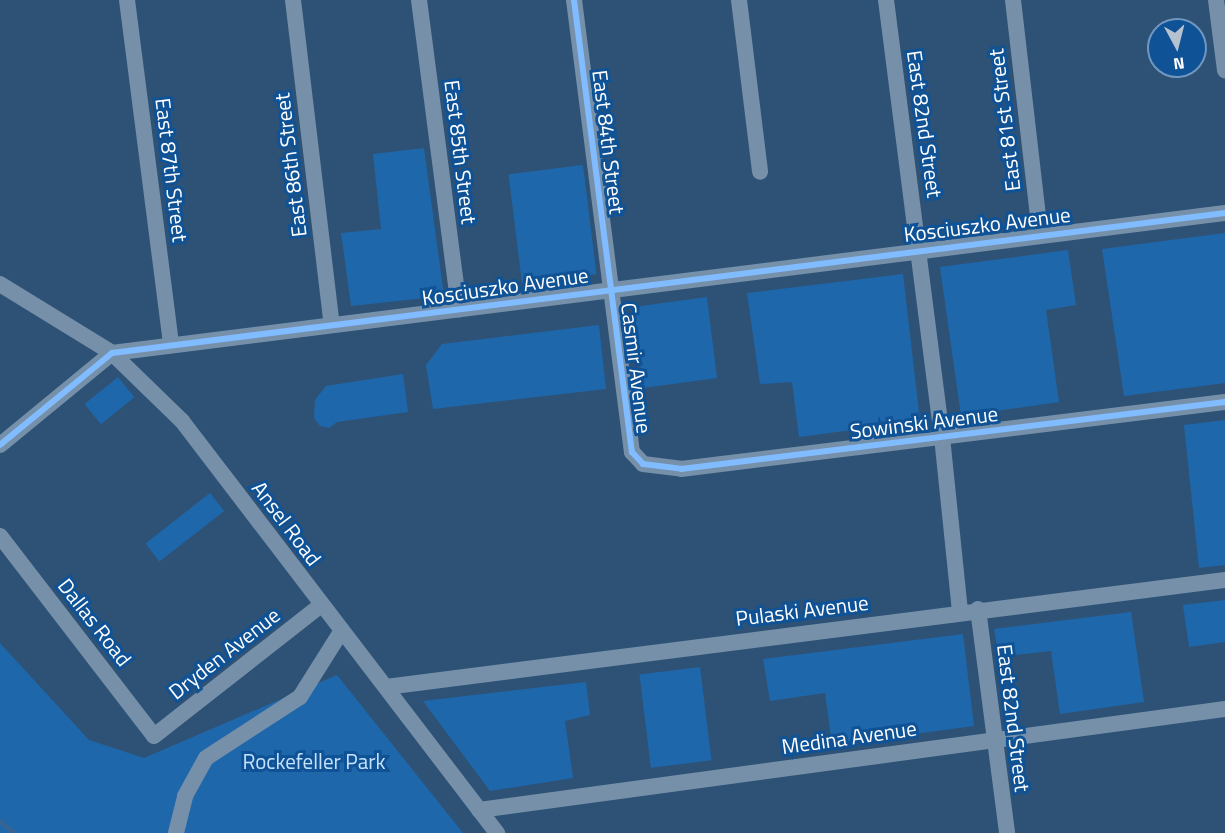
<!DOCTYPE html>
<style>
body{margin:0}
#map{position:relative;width:1225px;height:833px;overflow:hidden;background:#2e5276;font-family:"Titillium Web",sans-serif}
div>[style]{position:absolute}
.green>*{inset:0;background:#1f67ab;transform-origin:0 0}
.stream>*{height:4.5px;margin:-2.25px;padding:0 2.25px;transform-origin:2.25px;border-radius:2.25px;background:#356495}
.street>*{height:16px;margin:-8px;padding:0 8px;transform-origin:8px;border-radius:8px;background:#7690a9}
.cycleway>*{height:6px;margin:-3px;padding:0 3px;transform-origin:3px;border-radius:3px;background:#80bcff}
span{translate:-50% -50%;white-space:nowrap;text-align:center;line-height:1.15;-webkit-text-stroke:6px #0f5295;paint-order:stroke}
.street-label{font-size:21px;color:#fff}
.park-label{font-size:21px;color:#c5e2fe}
.north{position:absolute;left:1147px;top:18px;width:60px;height:60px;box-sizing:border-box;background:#0f5295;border:2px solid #6f97bf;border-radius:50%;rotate:173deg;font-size:16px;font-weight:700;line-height:24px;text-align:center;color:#fff}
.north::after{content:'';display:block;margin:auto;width:21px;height:27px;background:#b6c2cf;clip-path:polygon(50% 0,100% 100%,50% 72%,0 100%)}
</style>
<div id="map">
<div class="green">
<div style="clip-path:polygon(424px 148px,444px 296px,351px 306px,341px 233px,381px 229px,373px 154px)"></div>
<div style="left:583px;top:165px;width:110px;height:75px;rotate:83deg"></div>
<div style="clip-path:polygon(1225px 233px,1225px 383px,1124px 396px,1102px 249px)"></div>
<div style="clip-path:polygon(1068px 250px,1076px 305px,1046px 310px,1059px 402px,961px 416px,940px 267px)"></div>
<div style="clip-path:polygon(903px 274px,920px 421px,799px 437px,792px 382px,760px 384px,747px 293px)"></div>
<div style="clip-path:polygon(707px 297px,717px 378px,643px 388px,634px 312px,641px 306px)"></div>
<div style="clip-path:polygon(599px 325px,606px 389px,433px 409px,426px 365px,442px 344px)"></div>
<div style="clip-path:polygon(403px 374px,408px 412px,337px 422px,329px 428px,320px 426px,314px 418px,315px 400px,326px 386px)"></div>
<div style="left:118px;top:377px;width:26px;height:43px;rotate:51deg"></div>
<div style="clip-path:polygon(1225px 420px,1225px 565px,1199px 568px,1184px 425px)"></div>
<div style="left:210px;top:493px;width:23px;height:82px;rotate:52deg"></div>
<div style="clip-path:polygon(1225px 600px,1225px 642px,1189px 647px,1183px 605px)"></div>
<div style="clip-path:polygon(1131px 612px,1144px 702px,1060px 714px,1051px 651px,999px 657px,994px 629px)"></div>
<div style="clip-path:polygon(963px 634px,974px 726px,832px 745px,825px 693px,770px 701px,763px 659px)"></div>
<div style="clip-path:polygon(0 643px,89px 740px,144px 758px,337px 675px,463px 833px,0 833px)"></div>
<div style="left:700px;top:667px;width:94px;height:61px;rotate:83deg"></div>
<div style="clip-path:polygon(586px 682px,590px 715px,565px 721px,573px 778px,490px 791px,423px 701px)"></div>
</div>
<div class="stream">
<div style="left:0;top:821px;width:19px;rotate:39deg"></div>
</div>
<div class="street">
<div style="left:127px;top:0;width:348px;rotate:82.7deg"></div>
<div style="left:293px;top:0;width:327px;rotate:83.2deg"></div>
<div style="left:419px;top:0;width:312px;rotate:82.6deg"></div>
<div style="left:574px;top:0;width:456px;rotate:82.7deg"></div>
<div style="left:632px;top:452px;width:16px;rotate:47deg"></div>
<div style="left:643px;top:464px;width:38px;rotate:7deg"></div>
<div style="left:681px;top:469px;width:548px;rotate:-7.02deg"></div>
<div style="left:739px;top:0;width:173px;rotate:83deg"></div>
<div style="left:886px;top:0;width:441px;rotate:82.7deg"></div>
<div style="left:942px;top:437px;width:176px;rotate:84.1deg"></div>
<div style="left:1013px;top:0;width:236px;rotate:83.4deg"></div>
<div style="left:1216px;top:0;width:71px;rotate:82.7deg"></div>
<div style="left:0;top:284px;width:132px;rotate:31.6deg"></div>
<div style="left:112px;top:353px;width:98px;rotate:44.2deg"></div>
<div style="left:182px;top:421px;width:519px;rotate:52.6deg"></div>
<div style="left:0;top:445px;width:145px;rotate:-39.4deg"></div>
<div style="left:112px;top:353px;width:1122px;rotate:-7.17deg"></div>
<div style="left:0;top:536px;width:252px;rotate:52.4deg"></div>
<div style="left:154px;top:736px;width:212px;rotate:-38.1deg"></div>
<div style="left:978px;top:609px;width:226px;rotate:82.6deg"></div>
<div style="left:386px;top:687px;width:846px;rotate:-7.27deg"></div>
<div style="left:479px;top:810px;width:753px;rotate:-7.71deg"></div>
<div style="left:176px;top:833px;width:38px;rotate:-76deg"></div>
<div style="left:185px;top:796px;width:43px;rotate:-61.1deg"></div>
<div style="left:206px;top:758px;width:112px;rotate:-33deg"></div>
<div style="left:300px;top:697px;width:77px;rotate:-57.8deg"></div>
</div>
<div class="cycleway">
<div style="left:574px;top:0;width:456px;rotate:82.7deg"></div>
<div style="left:632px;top:452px;width:16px;rotate:47deg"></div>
<div style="left:643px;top:464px;width:38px;rotate:7deg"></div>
<div style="left:681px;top:469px;width:548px;rotate:-7.02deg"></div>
<div style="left:0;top:445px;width:145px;rotate:-39.4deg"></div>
<div style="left:112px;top:353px;width:1122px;rotate:-7.17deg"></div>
</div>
<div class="street-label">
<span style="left:1004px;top:120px;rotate:-97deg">East 81st Street</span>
<span style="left:925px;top:124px;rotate:82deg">East 82nd Street</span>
<span style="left:609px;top:142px;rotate:83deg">East 84th Street</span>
<span style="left:461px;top:152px;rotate:83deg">East 85th Street</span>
<span style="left:290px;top:165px;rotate:-97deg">East 86th Street</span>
<span style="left:172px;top:170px;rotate:83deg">East 87th Street</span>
<span style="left:987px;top:224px;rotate:-7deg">Kosciuszko Avenue</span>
<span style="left:505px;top:286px;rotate:-8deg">Kosciuszko Avenue</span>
<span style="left:637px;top:368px;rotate:83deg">Casmir Avenue</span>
<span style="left:924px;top:422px;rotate:-7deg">Sowinski Avenue</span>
<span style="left:287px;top:523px;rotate:53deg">Ansel Road</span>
<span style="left:802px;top:610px;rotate:-7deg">Pulaski Avenue</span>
<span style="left:95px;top:622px;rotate:52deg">Dallas Road</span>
<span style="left:224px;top:653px;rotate:-38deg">Dryden Avenue</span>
<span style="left:1014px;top:718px;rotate:83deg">East 82nd Street</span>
<span style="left:849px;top:737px;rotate:-8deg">Medina Avenue</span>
</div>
<div class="park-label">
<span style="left:314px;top:761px">Rockefeller Park</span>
</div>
<div class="north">N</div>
</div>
